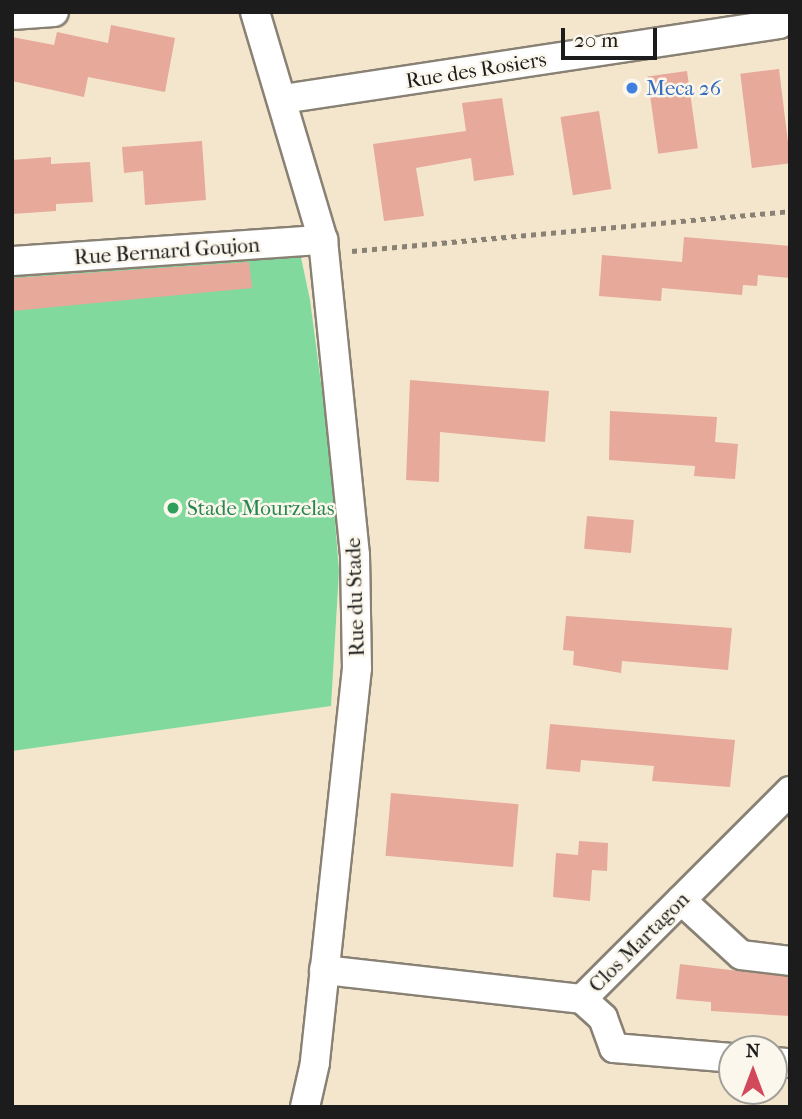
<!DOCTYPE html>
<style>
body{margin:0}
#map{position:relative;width:802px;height:1119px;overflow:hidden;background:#f4e6cd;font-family:"IM FELL French Canon",serif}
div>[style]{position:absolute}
.green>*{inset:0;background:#81d99e}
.building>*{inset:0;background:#e6a99a;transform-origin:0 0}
.path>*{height:4.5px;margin-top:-2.25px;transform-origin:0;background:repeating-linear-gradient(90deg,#888174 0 5px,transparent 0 10px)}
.roads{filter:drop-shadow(2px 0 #888174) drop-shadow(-2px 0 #888174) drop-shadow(0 2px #888174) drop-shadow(0 -2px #888174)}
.minor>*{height:28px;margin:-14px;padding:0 14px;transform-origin:14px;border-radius:14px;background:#fff}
.dots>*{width:19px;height:19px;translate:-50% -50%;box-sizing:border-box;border:4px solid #fbf7ec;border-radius:50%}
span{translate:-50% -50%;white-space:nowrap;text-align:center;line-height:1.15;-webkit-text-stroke:5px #fbf7ec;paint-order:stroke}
.street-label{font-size:21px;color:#1c1c1c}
.shop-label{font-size:21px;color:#366cbe}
.left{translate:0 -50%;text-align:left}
.leisure-label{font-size:21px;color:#27864d}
.frame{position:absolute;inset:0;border:14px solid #1c1c1c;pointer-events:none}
.north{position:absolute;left:718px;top:1035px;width:70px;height:70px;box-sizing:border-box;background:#fbf7ec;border:2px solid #a29f99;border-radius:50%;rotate:0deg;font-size:19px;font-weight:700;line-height:28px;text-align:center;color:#1c1c1c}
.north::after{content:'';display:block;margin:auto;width:24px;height:32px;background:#d1495b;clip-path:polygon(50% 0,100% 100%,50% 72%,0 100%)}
.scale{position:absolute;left:561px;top:28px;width:96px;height:32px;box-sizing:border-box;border:4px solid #1c1c1c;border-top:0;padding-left:9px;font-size:21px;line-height:24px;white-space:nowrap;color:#1c1c1c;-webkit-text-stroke:5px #fbf7ec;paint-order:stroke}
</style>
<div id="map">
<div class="green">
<div style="clip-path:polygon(295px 229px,310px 300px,329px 444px,339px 571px,331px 706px,12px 751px,12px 258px)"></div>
</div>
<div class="building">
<div style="clip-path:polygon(111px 25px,175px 38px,165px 92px,88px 77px,84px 97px,12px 81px,12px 37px,54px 45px,57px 32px,108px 43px)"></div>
<div style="left:779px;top:69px;width:95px;height:39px;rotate:83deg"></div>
<div style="left:687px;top:71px;width:78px;height:40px;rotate:82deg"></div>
<div style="clip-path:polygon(502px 98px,514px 175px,474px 181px,471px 158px,416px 168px,424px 216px,384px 221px,373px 144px,466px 131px,462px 103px)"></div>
<div style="left:599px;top:111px;width:79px;height:39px;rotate:81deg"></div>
<div style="clip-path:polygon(202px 141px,206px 200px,145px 205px,143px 171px,124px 173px,122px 147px)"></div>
<div style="clip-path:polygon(51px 157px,51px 164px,90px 162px,93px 202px,56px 204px,56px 211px,12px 214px,12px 160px)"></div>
<div style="clip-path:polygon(684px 237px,790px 246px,790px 278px,758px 275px,757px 286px,743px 285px,742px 295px,662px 288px,661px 301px,599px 296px,602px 255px,682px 262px)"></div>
<div style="clip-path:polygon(249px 262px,252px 288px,12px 311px,12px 278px)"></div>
<div style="clip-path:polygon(410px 380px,549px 391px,545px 442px,440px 432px,439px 482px,406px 480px)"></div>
<div style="clip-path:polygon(610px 411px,717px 417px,715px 442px,738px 444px,735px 479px,694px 476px,695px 466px,609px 460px)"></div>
<div style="left:587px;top:516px;width:47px;height:33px;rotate:5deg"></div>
<div style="clip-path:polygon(566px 616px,732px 628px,728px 670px,622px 661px,621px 673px,573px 665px,574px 651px,563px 650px)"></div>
<div style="clip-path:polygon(550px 724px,735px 740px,730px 787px,652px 781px,654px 766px,581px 760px,580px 772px,546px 769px)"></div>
<div style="left:391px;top:793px;width:128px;height:63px;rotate:5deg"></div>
<div style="clip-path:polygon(579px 841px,608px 843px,607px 871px,592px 870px,590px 901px,553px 897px,556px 853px,578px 855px)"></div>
<div style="clip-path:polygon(680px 964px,790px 977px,790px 1016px,711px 1011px,711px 1002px,676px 999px)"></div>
</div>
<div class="path">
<div style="left:352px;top:251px;width:440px;rotate:-5.2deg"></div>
</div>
<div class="roads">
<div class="minor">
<div style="left:255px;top:12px;width:238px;rotate:73.4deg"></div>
<div style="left:323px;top:240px;width:317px;rotate:84.2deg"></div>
<div style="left:355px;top:555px;width:113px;rotate:89deg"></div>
<div style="left:357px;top:668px;width:397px;rotate:96.1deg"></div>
<div style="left:315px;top:1063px;width:45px;rotate:102.8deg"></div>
<div style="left:12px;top:15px;width:42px;rotate:-4.1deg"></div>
<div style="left:283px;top:99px;width:502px;rotate:-8.6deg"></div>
<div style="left:779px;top:24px;width:14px;rotate:-56deg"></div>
<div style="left:12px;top:261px;width:312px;rotate:-3.9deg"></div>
<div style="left:681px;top:900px;width:81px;rotate:42.5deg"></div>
<div style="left:741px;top:955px;width:49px;rotate:7deg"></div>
<div style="left:324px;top:970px;width:260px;rotate:6.4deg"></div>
<div style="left:582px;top:999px;width:294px;rotate:-45deg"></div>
<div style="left:582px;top:999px;width:28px;rotate:42deg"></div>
<div style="left:603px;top:1018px;width:32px;rotate:70deg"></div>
<div style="left:614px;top:1048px;width:118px;rotate:4.8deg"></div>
<div style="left:774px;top:1062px;width:16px;rotate:4deg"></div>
</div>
</div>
<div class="dots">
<div style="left:632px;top:88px;background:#3f7fe0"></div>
<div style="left:173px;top:508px;background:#2e9e5b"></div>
</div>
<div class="street-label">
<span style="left:476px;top:70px;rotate:-9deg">Rue des Rosiers</span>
<span style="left:167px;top:251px;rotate:-4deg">Rue Bernard Goujon</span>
<span style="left:355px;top:597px;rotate:-92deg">Rue du Stade</span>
<span style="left:639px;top:942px;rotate:-45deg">Clos Martagon</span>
</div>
<div class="shop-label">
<span class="left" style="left:646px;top:88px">Meca 26</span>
</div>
<div class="leisure-label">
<span class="left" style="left:187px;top:508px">Stade Mourzelas</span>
</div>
<div class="frame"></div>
<div class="north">N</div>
<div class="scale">20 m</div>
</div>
